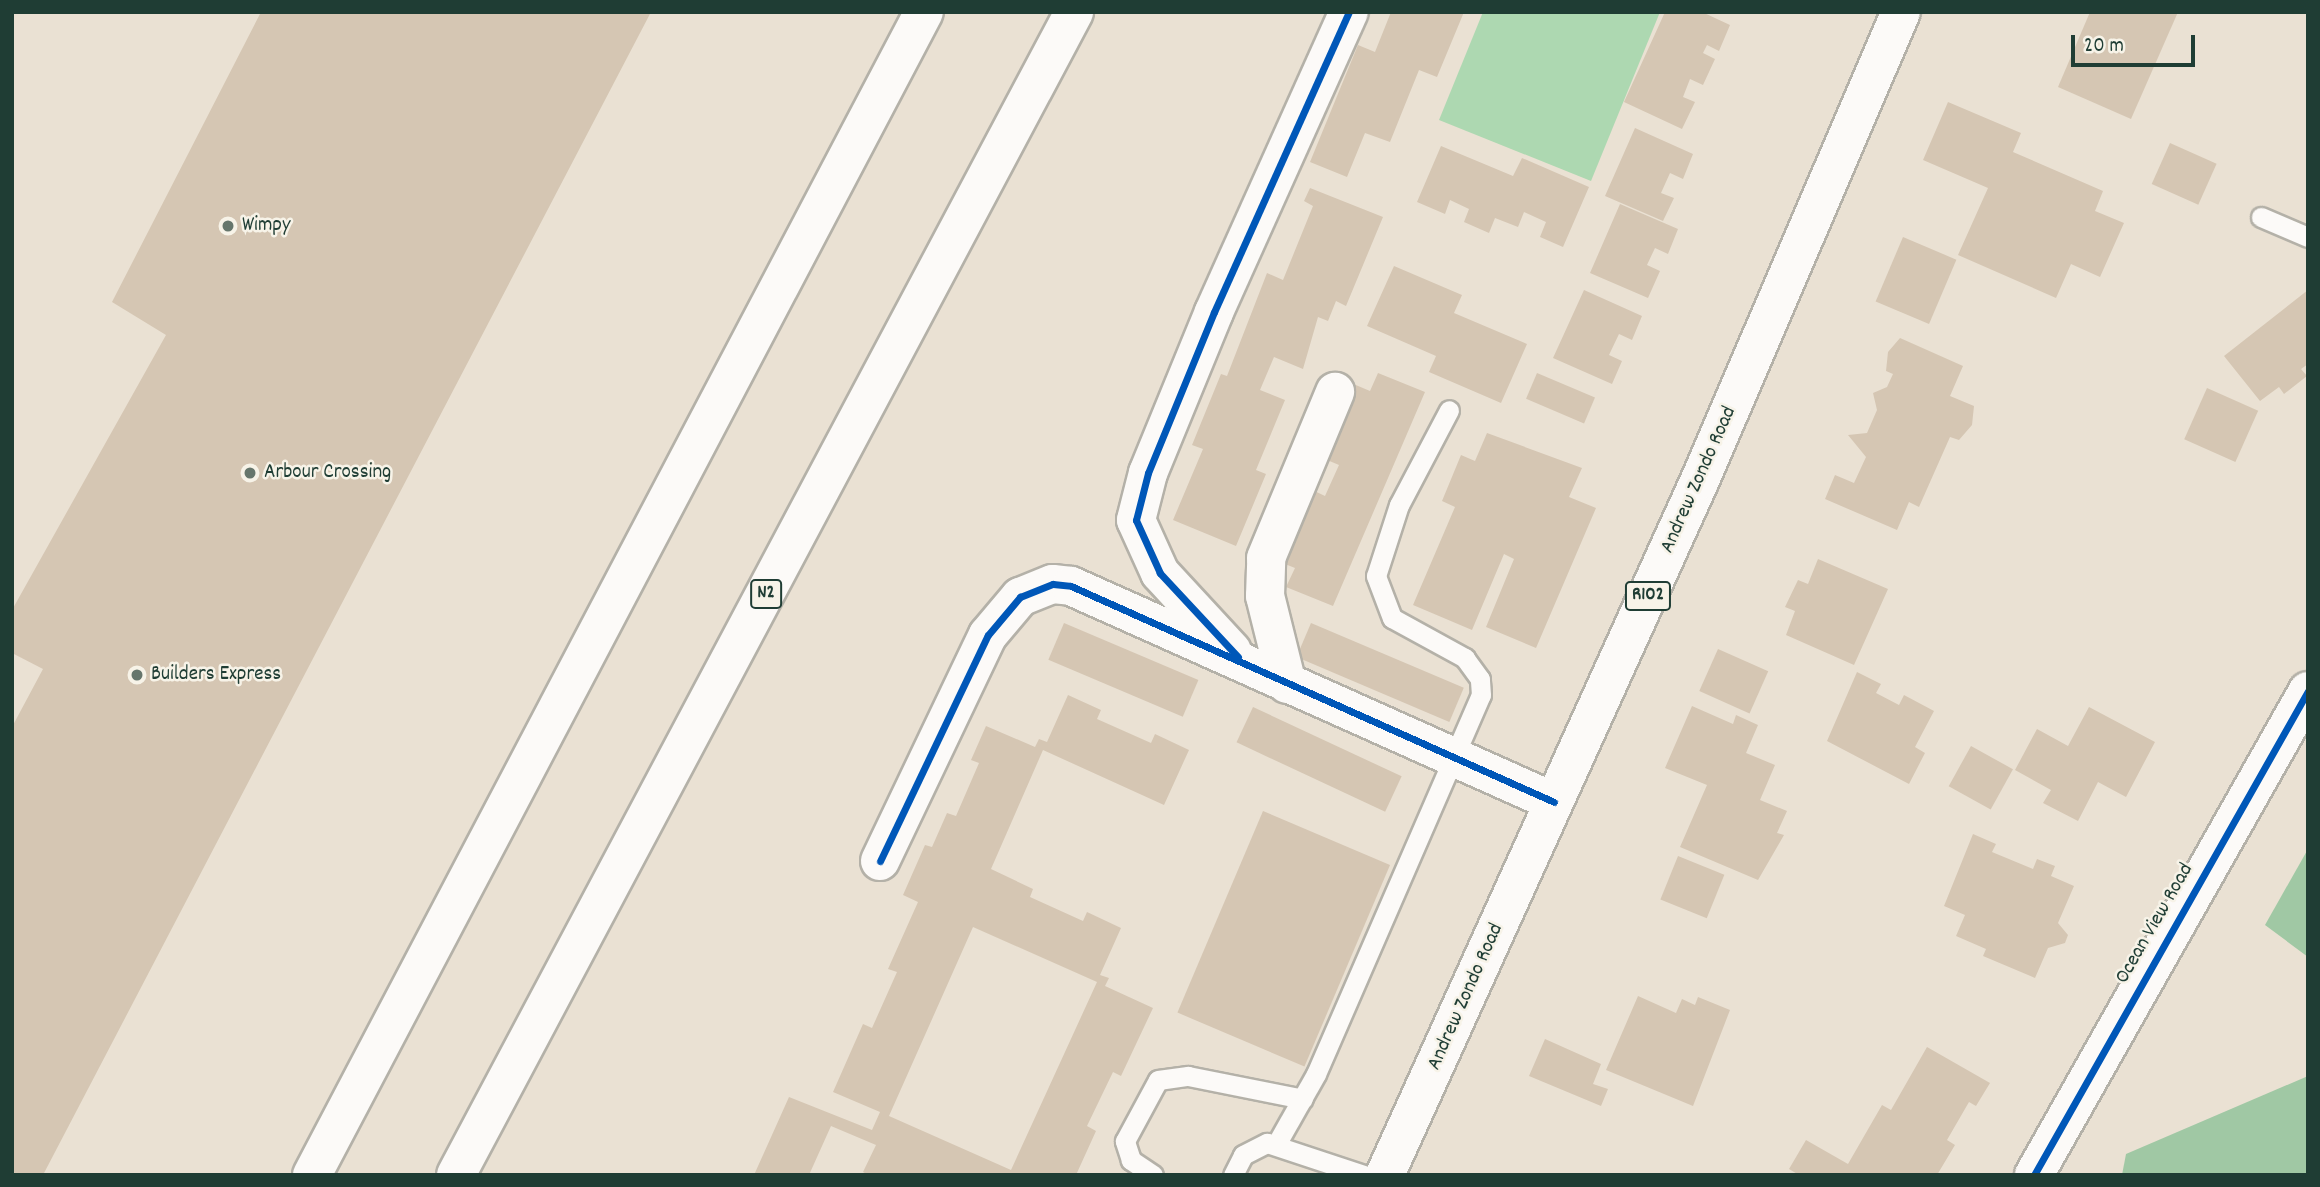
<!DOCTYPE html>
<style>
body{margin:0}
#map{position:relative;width:2320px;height:1187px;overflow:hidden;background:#eae1d3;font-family:Dekko,sans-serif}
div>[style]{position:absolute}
.green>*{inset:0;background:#add8b1}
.forest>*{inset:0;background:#a0c8a4}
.building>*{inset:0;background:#d5c6b3;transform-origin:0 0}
.roads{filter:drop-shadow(2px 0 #b4b1a8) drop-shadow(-2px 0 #b4b1a8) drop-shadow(0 2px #b4b1a8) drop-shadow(0 -2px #b4b1a8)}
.service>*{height:19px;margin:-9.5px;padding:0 9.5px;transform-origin:9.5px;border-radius:9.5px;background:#fcfaf8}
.minor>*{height:38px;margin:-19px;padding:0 19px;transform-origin:19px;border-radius:19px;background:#fcfaf8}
.primary>*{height:38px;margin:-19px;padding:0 19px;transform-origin:19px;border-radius:19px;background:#fcfaf8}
.motorway>*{height:38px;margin:-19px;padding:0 19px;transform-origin:19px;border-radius:19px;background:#fcfaf8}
.cycleway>*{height:7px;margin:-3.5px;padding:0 3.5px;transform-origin:3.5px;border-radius:3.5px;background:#0057b8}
.dots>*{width:19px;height:19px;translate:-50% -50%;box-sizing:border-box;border:4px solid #f7f3e8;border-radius:50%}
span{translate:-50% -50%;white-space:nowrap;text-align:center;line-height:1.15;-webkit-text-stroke:5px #f7f3e8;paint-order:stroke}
.shield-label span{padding:2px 5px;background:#f7f3e8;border:2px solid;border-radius:5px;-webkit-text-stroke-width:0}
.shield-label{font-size:19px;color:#1f3d34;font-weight:700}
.poi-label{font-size:21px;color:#1f3d34}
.left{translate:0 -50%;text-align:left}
.street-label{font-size:21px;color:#1f3d34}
.frame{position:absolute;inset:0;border:14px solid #1f3d34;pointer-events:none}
.scale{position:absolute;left:2071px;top:35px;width:124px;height:32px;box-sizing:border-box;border:4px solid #1f3d34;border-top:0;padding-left:9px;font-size:21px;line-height:24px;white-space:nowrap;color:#1f3d34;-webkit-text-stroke:5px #f7f3e8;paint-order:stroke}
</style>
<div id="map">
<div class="green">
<div style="clip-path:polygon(1483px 12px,1660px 12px,1591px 181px,1439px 120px)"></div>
</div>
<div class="forest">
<div style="clip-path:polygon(2308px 849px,2308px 957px,2265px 925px)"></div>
<div style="clip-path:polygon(2308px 1076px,2308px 1175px,2122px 1175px,2126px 1154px)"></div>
</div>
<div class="building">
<div style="clip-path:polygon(261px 12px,651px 12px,43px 1175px,12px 1175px,12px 727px,43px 669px,12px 653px,12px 610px,166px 335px,112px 302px)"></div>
<div style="clip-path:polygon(1391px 12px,1464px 12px,1437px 77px,1419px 70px,1390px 142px,1365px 133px,1347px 177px,1310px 162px,1358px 45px,1375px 52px)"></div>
<div style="clip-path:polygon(1665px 12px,1702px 12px,1730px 25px,1719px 51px,1707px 45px,1703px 53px,1715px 59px,1703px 85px,1690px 79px,1683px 97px,1695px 102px,1682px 129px,1624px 102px)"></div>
<div style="clip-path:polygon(2090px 12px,2178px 12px,2131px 119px,2058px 87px)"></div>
<div style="clip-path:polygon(1948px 102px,2021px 133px,2013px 152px,2103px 191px,2095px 211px,2124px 223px,2100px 277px,2071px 264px,2056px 298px,1958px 255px,1988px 188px,1923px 160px)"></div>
<div style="clip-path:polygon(1635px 128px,1693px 154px,1683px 179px,1670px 173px,1661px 193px,1674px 198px,1663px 221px,1605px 196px)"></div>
<div style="left:2170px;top:143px;width:51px;height:45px;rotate:24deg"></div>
<div style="clip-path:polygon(1441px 146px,1513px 176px,1522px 158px,1589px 187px,1563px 247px,1540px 237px,1546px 222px,1524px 212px,1518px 227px,1495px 218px,1489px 233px,1464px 222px,1469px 209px,1450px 200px,1445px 214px,1417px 202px)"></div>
<div style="clip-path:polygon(1310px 188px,1383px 217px,1346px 306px,1336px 301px,1328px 321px,1318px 317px,1303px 369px,1274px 357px,1260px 390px,1285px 400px,1256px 470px,1266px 474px,1236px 546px,1173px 520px,1203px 449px,1192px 445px,1221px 374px,1227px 376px,1267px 273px,1283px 280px,1313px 206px,1304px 201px)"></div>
<div style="clip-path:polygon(1620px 204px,1678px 229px,1668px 254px,1655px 248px,1647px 265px,1660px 271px,1648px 298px,1590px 273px)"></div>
<div style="left:1903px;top:237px;width:58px;height:70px;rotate:23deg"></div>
<div style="clip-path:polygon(1394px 266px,1462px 295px,1454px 313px,1527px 344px,1501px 403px,1429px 372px,1436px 356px,1367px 326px)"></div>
<div style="clip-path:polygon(1584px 290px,1642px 316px,1632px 340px,1619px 334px,1609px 355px,1622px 361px,1612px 384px,1553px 358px)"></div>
<div style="clip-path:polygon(2308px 290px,2308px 364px,2301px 369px,2307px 376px,2284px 394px,2279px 387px,2260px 401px,2224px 356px)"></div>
<div style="clip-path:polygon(1900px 338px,1963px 366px,1950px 396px,1974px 406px,1972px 425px,1959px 440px,1950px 437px,1919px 507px,1909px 502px,1897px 530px,1825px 499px,1835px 475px,1854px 483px,1866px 457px,1848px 435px,1867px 433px,1877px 410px,1873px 393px,1887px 387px,1893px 374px,1886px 371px,1888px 352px)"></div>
<div style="clip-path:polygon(1378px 373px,1425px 392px,1333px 606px,1286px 587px,1295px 568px,1275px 560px,1306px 487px,1325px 496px,1339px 465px,1320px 457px,1351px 383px,1370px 391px)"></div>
<div style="left:1537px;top:373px;width:63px;height:28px;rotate:23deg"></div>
<div style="left:2207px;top:388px;width:56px;height:56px;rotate:24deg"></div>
<div style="clip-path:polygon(1487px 433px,1582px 468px,1569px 497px,1596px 508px,1536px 648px,1486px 627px,1514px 559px,1504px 554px,1472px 630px,1413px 605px,1455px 507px,1442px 501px,1461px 455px,1475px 461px)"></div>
<div style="clip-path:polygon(1818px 559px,1888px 589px,1854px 665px,1786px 635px,1795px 611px,1785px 607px,1798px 580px,1808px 584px)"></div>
<div style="left:1064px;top:623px;width:146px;height:40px;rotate:23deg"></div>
<div style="left:1311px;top:623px;width:166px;height:37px;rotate:23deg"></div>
<div style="left:1718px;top:649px;width:55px;height:46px;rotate:24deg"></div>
<div style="clip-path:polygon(1857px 672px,1881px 684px,1876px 693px,1899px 705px,1904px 695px,1934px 711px,1915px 747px,1925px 753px,1909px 784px,1827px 741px)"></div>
<div style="clip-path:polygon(evenodd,1068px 695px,1101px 710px,1097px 719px,1151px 743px,1155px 734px,1189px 750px,1164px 805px,1043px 750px,991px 869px,1033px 889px,1030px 897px,1083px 921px,1087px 912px,1121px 928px,1100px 975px,1109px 978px,1105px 986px,1153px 1008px,1121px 1076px,1113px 1072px,1087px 1126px,1096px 1131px,1076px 1175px,868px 1175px,863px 1172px,876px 1145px,831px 1126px,809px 1175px,754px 1175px,789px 1097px,872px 1130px,880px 1112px,833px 1092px,863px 1024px,872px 1028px,897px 972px,888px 969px,918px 902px,903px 895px,925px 845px,932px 847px,947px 813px,956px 816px,979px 763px,971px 760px,986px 726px,1035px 747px,1039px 739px,1047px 742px,1068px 695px,973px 927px,1097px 982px,1011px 1170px,889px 1116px,973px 927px)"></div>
<div style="clip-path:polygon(1692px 706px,1733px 724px,1736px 715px,1758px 725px,1746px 753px,1775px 765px,1760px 800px,1787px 811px,1777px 833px,1784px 835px,1758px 880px,1680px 847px,1707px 785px,1665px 768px)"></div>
<div style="left:1253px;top:707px;width:164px;height:39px;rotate:25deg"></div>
<div style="clip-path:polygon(2089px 707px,2155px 742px,2126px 797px,2098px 782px,2078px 821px,2043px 803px,2051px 790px,2015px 770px,2037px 729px,2068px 746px)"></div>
<div style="left:1971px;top:746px;width:48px;height:46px;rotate:29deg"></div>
<div style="left:1263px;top:811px;width:138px;height:219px;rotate:23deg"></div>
<div style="clip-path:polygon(1973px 834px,1996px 844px,1992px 852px,2033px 869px,2037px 859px,2055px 866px,2051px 876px,2074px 886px,2058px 923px,2068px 935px,2065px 943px,2048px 948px,2035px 978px,1983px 956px,1986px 949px,1956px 936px,1965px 915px,1944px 906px)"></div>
<div style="left:1678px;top:856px;width:50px;height:47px;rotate:22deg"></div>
<div style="clip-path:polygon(1638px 996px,1676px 1013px,1682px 999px,1695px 1005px,1698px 997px,1730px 1010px,1693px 1106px,1606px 1070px)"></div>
<div style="clip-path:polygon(1545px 1039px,1601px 1064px,1593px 1084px,1608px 1089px,1601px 1106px,1529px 1076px)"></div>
<div style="clip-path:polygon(1927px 1047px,1990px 1083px,1976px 1106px,1969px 1102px,1947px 1140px,1955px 1145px,1937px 1175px,1799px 1175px,1789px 1169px,1806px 1140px,1848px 1164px,1882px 1105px,1891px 1110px)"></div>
</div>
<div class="roads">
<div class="service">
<div style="left:2261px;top:217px;width:51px;rotate:23.1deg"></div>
<div style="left:1277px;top:1143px;width:79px;rotate:-60.5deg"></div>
<div style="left:1316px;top:1074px;width:413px;rotate:-66.5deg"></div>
<div style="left:1481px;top:695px;width:16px;rotate:-94deg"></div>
<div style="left:1480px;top:679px;width:26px;rotate:-126deg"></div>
<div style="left:1465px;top:658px;width:83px;rotate:-151.3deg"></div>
<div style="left:1392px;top:618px;width:45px;rotate:-110.9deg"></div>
<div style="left:1376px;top:576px;width:75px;rotate:-72.1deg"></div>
<div style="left:1399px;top:505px;width:107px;rotate:-62.2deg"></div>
<div style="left:1153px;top:1175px;width:27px;rotate:-146deg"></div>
<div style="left:1131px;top:1160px;width:20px;rotate:-108deg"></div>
<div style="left:1125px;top:1141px;width:69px;rotate:-61.6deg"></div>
<div style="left:1158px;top:1080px;width:30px;rotate:-8deg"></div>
<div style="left:1188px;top:1076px;width:117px;rotate:11.3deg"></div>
<div style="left:1233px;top:1175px;width:22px;rotate:-63deg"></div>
<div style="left:1243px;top:1155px;width:27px;rotate:-27deg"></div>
<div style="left:1267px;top:1143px;width:102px;rotate:18.3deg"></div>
</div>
<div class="minor">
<div style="left:1232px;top:651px;width:106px;rotate:-132.7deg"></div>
<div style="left:1160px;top:573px;width:58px;rotate:-114.4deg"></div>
<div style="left:1136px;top:520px;width:49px;rotate:-75.7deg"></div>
<div style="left:1148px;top:473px;width:174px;rotate:-67.7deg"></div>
<div style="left:1214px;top:312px;width:329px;rotate:-65.8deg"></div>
<div style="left:1287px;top:684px;width:91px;rotate:-104deg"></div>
<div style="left:1265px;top:596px;width:38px;rotate:-88deg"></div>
<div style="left:1266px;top:558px;width:180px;rotate:-67.4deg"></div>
<div style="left:880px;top:861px;width:250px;rotate:-64.5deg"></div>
<div style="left:988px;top:635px;width:50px;rotate:-49.9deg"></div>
<div style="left:1020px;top:597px;width:35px;rotate:-22deg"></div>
<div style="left:1053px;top:584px;width:18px;rotate:6deg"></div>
<div style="left:1071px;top:586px;width:529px;rotate:24.09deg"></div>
<div style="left:2034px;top:1175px;width:556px;rotate:-60.49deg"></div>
</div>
<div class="primary">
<div style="left:1385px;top:1175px;width:763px;rotate:-65.62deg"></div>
<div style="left:1700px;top:480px;width:509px;rotate:-66.76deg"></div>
</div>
<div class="motorway">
<div style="left:312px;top:1175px;width:1314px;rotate:-62.25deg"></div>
<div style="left:456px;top:1175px;width:1317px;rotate:-62.01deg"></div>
</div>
</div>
<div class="cycleway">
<div style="left:1238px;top:657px;width:115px;rotate:-132.9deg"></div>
<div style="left:1160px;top:573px;width:58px;rotate:-114.4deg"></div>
<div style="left:1136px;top:520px;width:49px;rotate:-75.7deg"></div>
<div style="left:1148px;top:473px;width:174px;rotate:-67.7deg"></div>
<div style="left:1214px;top:312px;width:329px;rotate:-65.8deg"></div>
<div style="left:880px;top:861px;width:250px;rotate:-64.5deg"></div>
<div style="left:988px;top:635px;width:50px;rotate:-49.9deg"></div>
<div style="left:1020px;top:597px;width:35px;rotate:-22deg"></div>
<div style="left:1053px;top:584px;width:18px;rotate:6deg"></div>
<div style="left:1071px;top:586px;width:529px;rotate:24.09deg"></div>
<div style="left:2034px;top:1175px;width:556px;rotate:-60.49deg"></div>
</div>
<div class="dots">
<div style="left:228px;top:226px;background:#66766c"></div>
<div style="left:250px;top:473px;background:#66766c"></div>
<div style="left:137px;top:675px;background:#66766c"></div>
</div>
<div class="shield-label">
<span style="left:766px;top:594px">N2</span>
<span style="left:1648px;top:596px">R102</span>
</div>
<div class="poi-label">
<span class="left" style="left:242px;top:226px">Wimpy</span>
<span class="left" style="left:264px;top:473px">Arbour Crossing</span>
<span class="left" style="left:151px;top:675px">Builders Express</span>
</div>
<div class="street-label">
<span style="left:1699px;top:480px;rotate:-66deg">Andrew Zondo Road</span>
<span style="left:2155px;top:924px;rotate:-60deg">Ocean View Road</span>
<span style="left:1466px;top:997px;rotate:-66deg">Andrew Zondo Road</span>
</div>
<div class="frame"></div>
<div class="scale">20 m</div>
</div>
